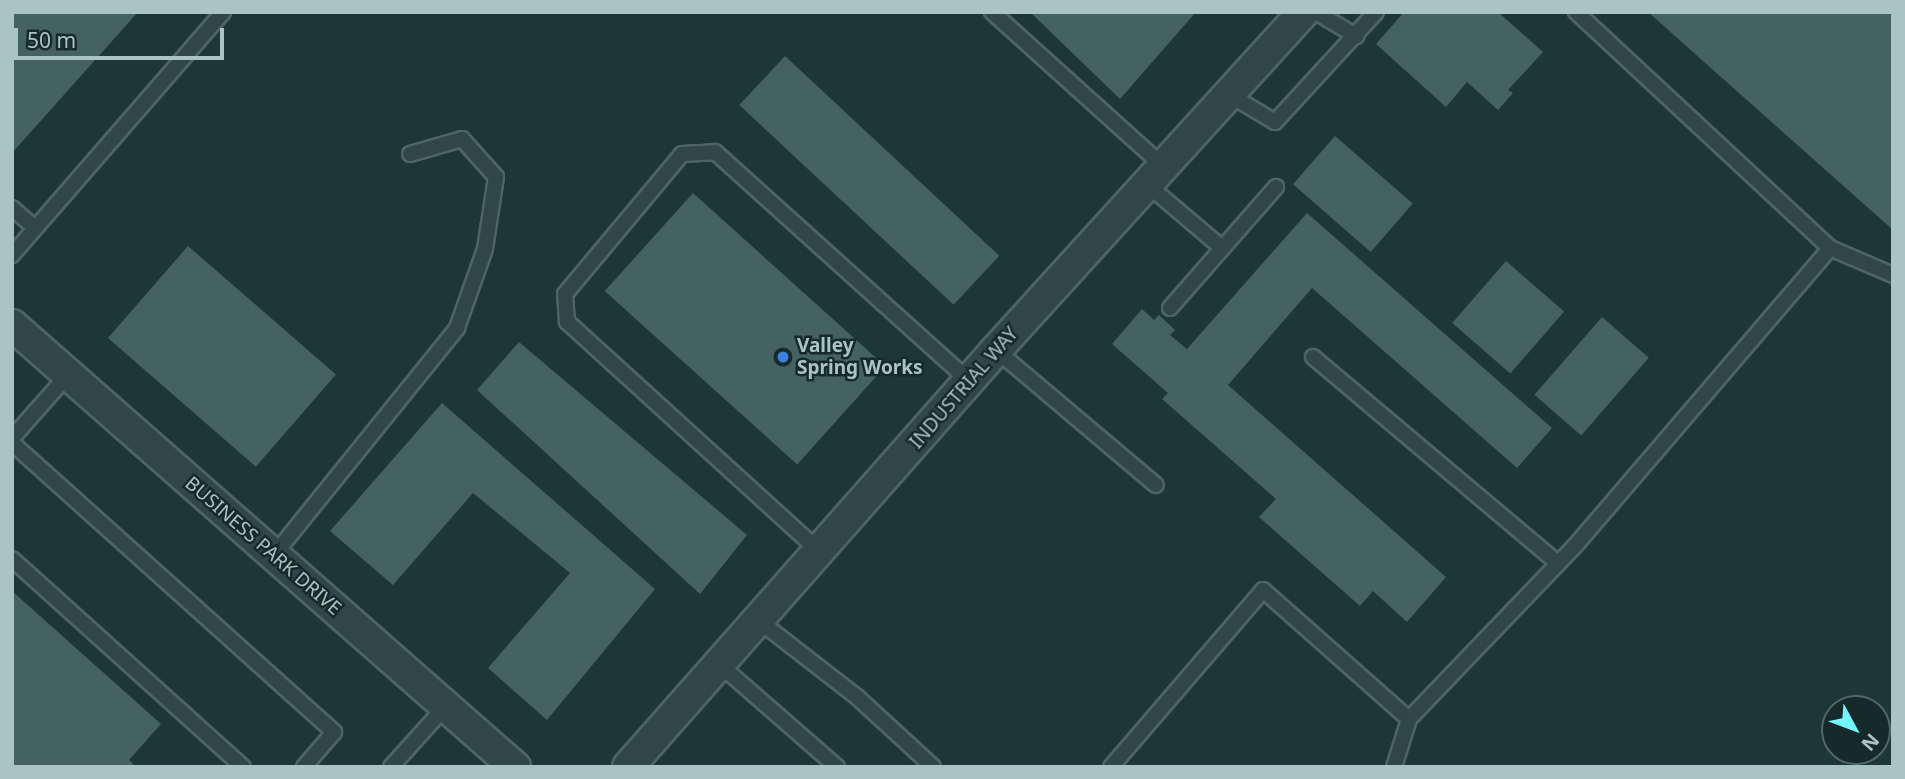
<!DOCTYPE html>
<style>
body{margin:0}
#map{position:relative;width:1905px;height:779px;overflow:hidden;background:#1d3636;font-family:"Noto Sans",sans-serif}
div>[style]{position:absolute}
.building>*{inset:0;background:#456263;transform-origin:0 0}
.roads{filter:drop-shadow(2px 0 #4e6465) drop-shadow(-2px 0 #4e6465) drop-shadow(0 2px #4e6465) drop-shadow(0 -2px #4e6465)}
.lane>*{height:14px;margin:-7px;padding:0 7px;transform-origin:7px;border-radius:7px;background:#314647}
.street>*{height:30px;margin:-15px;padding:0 15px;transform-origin:15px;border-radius:15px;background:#314647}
.dots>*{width:19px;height:19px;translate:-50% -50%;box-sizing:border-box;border:4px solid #172a2b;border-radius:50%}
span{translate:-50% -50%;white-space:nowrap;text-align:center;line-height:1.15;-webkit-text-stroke:5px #172a2b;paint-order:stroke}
.poi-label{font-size:19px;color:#aac3c4;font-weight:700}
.left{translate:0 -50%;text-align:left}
.street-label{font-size:19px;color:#aac3c4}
.frame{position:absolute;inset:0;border:14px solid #aac3c4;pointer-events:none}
.north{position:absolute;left:1821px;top:695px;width:70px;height:70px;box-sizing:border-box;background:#172a2b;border:2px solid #526768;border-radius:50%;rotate:131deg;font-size:19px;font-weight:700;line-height:28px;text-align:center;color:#aac3c4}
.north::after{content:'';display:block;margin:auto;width:24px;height:32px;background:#74f6ff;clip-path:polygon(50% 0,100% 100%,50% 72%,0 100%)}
.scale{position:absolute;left:14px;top:28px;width:210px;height:32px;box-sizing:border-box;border:4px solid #aac3c4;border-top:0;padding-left:9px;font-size:21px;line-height:24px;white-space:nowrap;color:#aac3c4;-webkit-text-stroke:5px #172a2b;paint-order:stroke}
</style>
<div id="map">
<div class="building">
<div style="clip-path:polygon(12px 12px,138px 12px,12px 153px)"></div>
<div style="clip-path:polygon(1030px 12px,1196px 12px,1120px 99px)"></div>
<div style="clip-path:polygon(1404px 12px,1498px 12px,1543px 52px,1508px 90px,1513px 93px,1498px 110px,1467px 82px,1446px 107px,1376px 44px)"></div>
<div style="clip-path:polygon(1648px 12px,1893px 12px,1893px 230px)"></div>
<div style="left:785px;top:56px;width:293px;height:67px;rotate:43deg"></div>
<div style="left:1335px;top:136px;width:103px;height:64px;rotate:41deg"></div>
<div style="left:693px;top:193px;width:259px;height:132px;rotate:42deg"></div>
<div style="clip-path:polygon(1307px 213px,1552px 428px,1517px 468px,1312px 288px,1228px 385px,1446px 577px,1407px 622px,1373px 591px,1360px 606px,1259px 517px,1276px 499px,1162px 399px,1168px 393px,1112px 344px,1142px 309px,1154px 320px,1159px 315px,1175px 330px,1170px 335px,1187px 349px)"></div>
<div style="left:188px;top:246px;width:196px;height:122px;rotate:41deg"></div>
<div style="left:1506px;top:261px;width:77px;height:82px;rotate:41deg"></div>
<div style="left:1602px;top:317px;width:62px;height:103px;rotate:41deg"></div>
<div style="clip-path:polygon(519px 342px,747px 535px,700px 594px,477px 390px)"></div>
<div style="clip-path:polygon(442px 403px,655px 589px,547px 720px,488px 668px,570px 573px,473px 493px,393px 585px,330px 531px)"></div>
<div style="clip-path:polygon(12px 591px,161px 724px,129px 760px,136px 767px,12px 767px)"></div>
</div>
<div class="roads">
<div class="lane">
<div style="left:992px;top:12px;width:233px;rotate:42deg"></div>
<div style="left:1316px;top:12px;width:47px;rotate:31deg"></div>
<div style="left:1576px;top:12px;width:347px;rotate:42.9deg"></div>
<div style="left:1230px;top:95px;width:52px;rotate:31deg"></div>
<div style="left:1275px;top:122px;width:149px;rotate:-47.4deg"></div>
<div style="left:1149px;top:186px;width:96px;rotate:40.3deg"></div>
<div style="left:12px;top:208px;width:29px;rotate:41deg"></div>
<div style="left:12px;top:255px;width:322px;rotate:-49deg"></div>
<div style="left:1170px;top:308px;width:161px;rotate:-48.8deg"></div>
<div style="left:996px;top:350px;width:209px;rotate:40.2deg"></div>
<div style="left:1313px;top:357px;width:320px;rotate:40.1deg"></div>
<div style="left:12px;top:438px;width:84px;rotate:-48.4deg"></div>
<div style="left:12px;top:443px;width:433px;rotate:41.9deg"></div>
<div style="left:334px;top:732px;width:46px;rotate:130.6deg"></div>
<div style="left:819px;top:551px;width:341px;rotate:-137.7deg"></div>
<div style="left:567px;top:322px;width:28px;rotate:-94deg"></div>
<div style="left:565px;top:294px;width:182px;rotate:-50.1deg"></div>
<div style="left:682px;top:154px;width:33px;rotate:-3deg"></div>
<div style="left:715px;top:152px;width:343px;rotate:42deg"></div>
<div style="left:274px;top:555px;width:292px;rotate:-51.1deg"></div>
<div style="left:457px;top:328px;width:84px;rotate:-70.5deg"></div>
<div style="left:485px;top:249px;width:73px;rotate:-81.3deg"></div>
<div style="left:496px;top:177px;width:51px;rotate:-131.8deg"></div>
<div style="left:462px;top:139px;width:54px;rotate:163.9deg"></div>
<div style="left:12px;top:559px;width:311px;rotate:42deg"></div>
<div style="left:758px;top:620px;width:125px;rotate:37.9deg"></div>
<div style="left:857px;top:697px;width:103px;rotate:42.6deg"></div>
<div style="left:719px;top:664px;width:157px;rotate:41.1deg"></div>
<div style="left:391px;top:767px;width:81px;rotate:-48deg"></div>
<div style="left:1111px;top:767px;width:233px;rotate:-49.3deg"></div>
<div style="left:1263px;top:590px;width:195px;rotate:41.5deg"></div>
<div style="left:1409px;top:719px;width:240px;rotate:-46.2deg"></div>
<div style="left:1575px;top:546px;width:392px;rotate:-49.4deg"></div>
<div style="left:1830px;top:248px;width:69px;rotate:23.2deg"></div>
<div style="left:1394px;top:767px;width:50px;rotate:-72.6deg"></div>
</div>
<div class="street">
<div style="left:12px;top:325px;width:670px;rotate:41.31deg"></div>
<div style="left:628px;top:767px;width:556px;rotate:-48.57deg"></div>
<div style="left:996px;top:350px;width:457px;rotate:-47.7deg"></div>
</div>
</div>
<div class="dots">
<div style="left:783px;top:357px;background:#3f7fe0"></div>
</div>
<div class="poi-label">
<span class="left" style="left:797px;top:357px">Valley<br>Spring Works</span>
</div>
<div class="street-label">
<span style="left:964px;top:388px;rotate:-49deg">INDUSTRIAL WAY</span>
<span style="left:263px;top:546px;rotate:41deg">BUSINESS PARK DRIVE</span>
</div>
<div class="frame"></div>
<div class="north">N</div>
<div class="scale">50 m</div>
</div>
